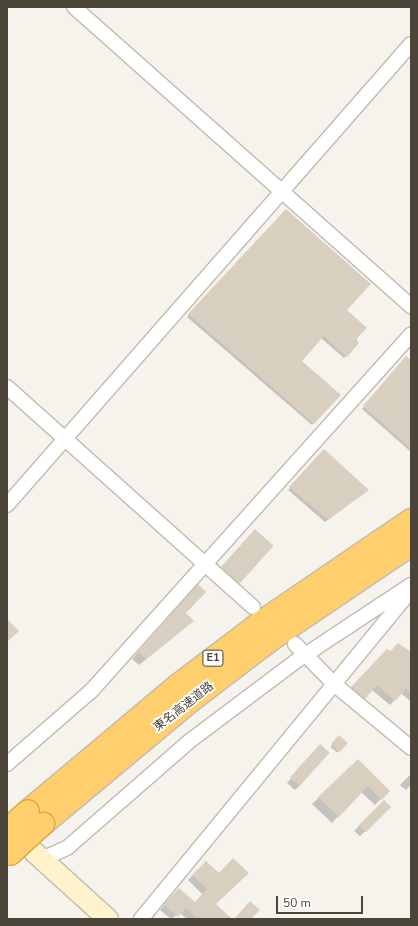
<!DOCTYPE html>
<meta charset="utf-8">
<style>
body{margin:0}
#map{position:relative;width:418px;height:926px;overflow:hidden;background:#f6f3ec;font-family:"Nunito Sans","Noto Sans JP",sans-serif}
div>[style]{position:absolute}
.shadow>*{inset:0;background:#0003;transform-origin:0 0}
.building>*{inset:0;background:#d8cfc1;transform-origin:0 0}
.roads{filter:drop-shadow(1px 0 #c2bbae) drop-shadow(-1px 0 #c2bbae) drop-shadow(0 1px #c2bbae) drop-shadow(0 -1px #c2bbae)}
.street>*{height:14px;margin:-7px;padding:0 7px;transform-origin:7px;border-radius:7px;background:#fff}
.secondary>*{height:20px;margin:-10px;padding:0 10px;transform-origin:10px;border-radius:10px;background:#fff3cd}
.highway>*{height:22px;margin:-11px;padding:0 11px;transform-origin:11px;border-radius:11px;background:#ffcf6e}
.bridges{filter:drop-shadow(1px 0 #e0a43c) drop-shadow(-1px 0 #e0a43c) drop-shadow(0 1px #e0a43c) drop-shadow(0 -1px #e0a43c)}
.highway-bridge>*{height:22px;margin:-11px;padding:0 11px;transform-origin:11px;border-radius:11px;background:#ffcf6e}
span{translate:-50% -50%;white-space:nowrap;text-align:center;line-height:1.15;-webkit-text-stroke:3.5px #fff;paint-order:stroke}
.shield-label span{padding:1px 3px;background:#fff;border:1px solid;border-radius:3px;-webkit-text-stroke-width:0}
.shield-label{font-size:11px;color:#4b4439;font-weight:700}
.street-label{font-size:12px;color:#4b4439}
.frame{position:absolute;inset:0;border:8px solid #4b4439;pointer-events:none}
.scale{position:absolute;left:276px;top:896px;width:87px;height:18px;box-sizing:border-box;border:2px solid #4b4439;border-top:0;padding-left:5px;font-size:12px;line-height:14px;white-space:nowrap;color:#4b4439;-webkit-text-stroke:3px #fff;paint-order:stroke}
</style>
<div id="map">
<div class="shadow">
<div style="clip-path:polygon(286px 211px,346px 310px,358px 343px,344px 358px,321px 338px,301px 361px,339px 395px,312px 425px,187px 317px)"></div>
<div style="clip-path:polygon(404px 359px,411px 362px,411px 452px,362px 409px)"></div>
<div style="clip-path:polygon(324px 451px,365px 492px,325px 522px,288px 490px)"></div>
<div style="left:255px;top:530px;width:24px;height:53px;rotate:42deg"></div>
<div style="clip-path:polygon(192px 592px,185px 613px,186px 627px,139px 665px,132px 659px)"></div>
<div style="clip-path:polygon(387px 650px,411px 656px,411px 702px,401px 693px,390px 705px,372px 690px,359px 703px,347px 692px)"></div>
<div style="left:339px;top:737px;width:9px;height:13px;rotate:41deg"></div>
<div style="clip-path:polygon(316px 750px,300px 785px,295px 790px,287px 783px)"></div>
<div style="clip-path:polygon(358px 760px,389px 791px,375px 805px,361px 792px,332px 823px,312px 804px)"></div>
<div style="clip-path:polygon(411px 774px,411px 785px,406px 790px,400px 785px)"></div>
<div style="left:384px;top:801px;width:8px;height:42px;rotate:45deg"></div>
<div style="clip-path:polygon(206px 862px,214px 904px,230px 919px,187px 919px,180px 913px,171px 919px,160px 910px,174px 894px,194px 903px,203px 895px,188px 880px)"></div>
</div>
<div class="building">
<div style="clip-path:polygon(286px 209px,371px 284px,347px 310px,367px 328px,355px 340px,359px 343px,347px 357px,324px 336px,302px 361px,341px 395px,314px 424px,188px 314px)"></div>
<div style="clip-path:polygon(406px 356px,411px 360px,411px 449px,363px 406px)"></div>
<div style="clip-path:polygon(324px 449px,369px 490px,328px 520px,289px 487px)"></div>
<div style="left:255px;top:529px;width:25px;height:51px;rotate:42deg"></div>
<div style="clip-path:polygon(198px 584px,206px 592px,186px 613px,194px 621px,146px 659px,138px 652px)"></div>
<div style="clip-path:polygon(7px 619px,19px 631px,7px 642px)"></div>
<div style="clip-path:polygon(398px 643px,411px 652px,411px 693px,406px 689px,395px 701px,377px 685px,365px 699px,351px 687px,387px 649px,390px 652px)"></div>
<div style="left:339px;top:735px;width:12px;height:12px;rotate:42deg"></div>
<div style="left:320px;top:744px;width:13px;height:45px;rotate:42deg"></div>
<div style="clip-path:polygon(358px 759px,390px 791px,382px 800px,368px 786px,339px 817px,318px 797px)"></div>
<div style="left:384px;top:800px;width:10px;height:36px;rotate:45deg"></div>
<div style="clip-path:polygon(233px 858px,249px 873px,216px 904px,232px 919px,197px 919px,186px 908px,178px 917px,164px 904px,179px 888px,195px 902px,207px 889px,192px 875px,206px 861px,219px 873px)"></div>
<div style="clip-path:polygon(250px 901px,260px 910px,251px 919px,234px 919px)"></div>
</div>
<div class="roads">
<div class="street">
<div style="left:74px;top:7px;width:451px;rotate:41.6deg"></div>
<div style="left:7px;top:387px;width:330px;rotate:41.8deg"></div>
<div style="left:7px;top:505px;width:613px;rotate:-48.77deg"></div>
<div style="left:295px;top:644px;width:56px;rotate:45.7deg"></div>
<div style="left:334px;top:684px;width:100px;rotate:39.7deg"></div>
<div style="left:7px;top:764px;width:113px;rotate:-41deg"></div>
<div style="left:92px;top:690px;width:478px;rotate:-48.1deg"></div>
<div style="left:42px;top:859px;width:27px;rotate:-24deg"></div>
<div style="left:67px;top:848px;width:164px;rotate:-41.1deg"></div>
<div style="left:191px;top:740px;width:135px;rotate:-36.9deg"></div>
<div style="left:299px;top:659px;width:134px;rotate:-33.5deg"></div>
<div style="left:141px;top:919px;width:426px;rotate:-50.6deg"></div>
</div>
<div class="secondary">
<div style="left:34px;top:852px;width:100px;rotate:42.2deg"></div>
</div>
<div class="highway">
<div style="left:28px;top:811px;width:196px;rotate:-40deg"></div>
<div style="left:178px;top:685px;width:99px;rotate:-37.2deg"></div>
<div style="left:257px;top:625px;width:186px;rotate:-34.3deg"></div>
<div style="left:43px;top:824px;width:195px;rotate:-39.8deg"></div>
<div style="left:193px;top:699px;width:96px;rotate:-37.3deg"></div>
<div style="left:269px;top:641px;width:171px;rotate:-34.1deg"></div>
</div>
</div>
<div class="bridges">
<div class="highway-bridge">
<div style="left:7px;top:830px;width:28px;rotate:-42deg"></div>
<div style="left:10px;top:854px;width:45px;rotate:-42.3deg"></div>
</div>
</div>
<div class="shield-label">
<span style="left:213px;top:658px">E1</span>
</div>
<div class="street-label">
<span style="left:184px;top:707px;rotate:-38deg">東名高速道路</span>
</div>
<div class="frame"></div>
<div class="scale">50 m</div>
</div>
